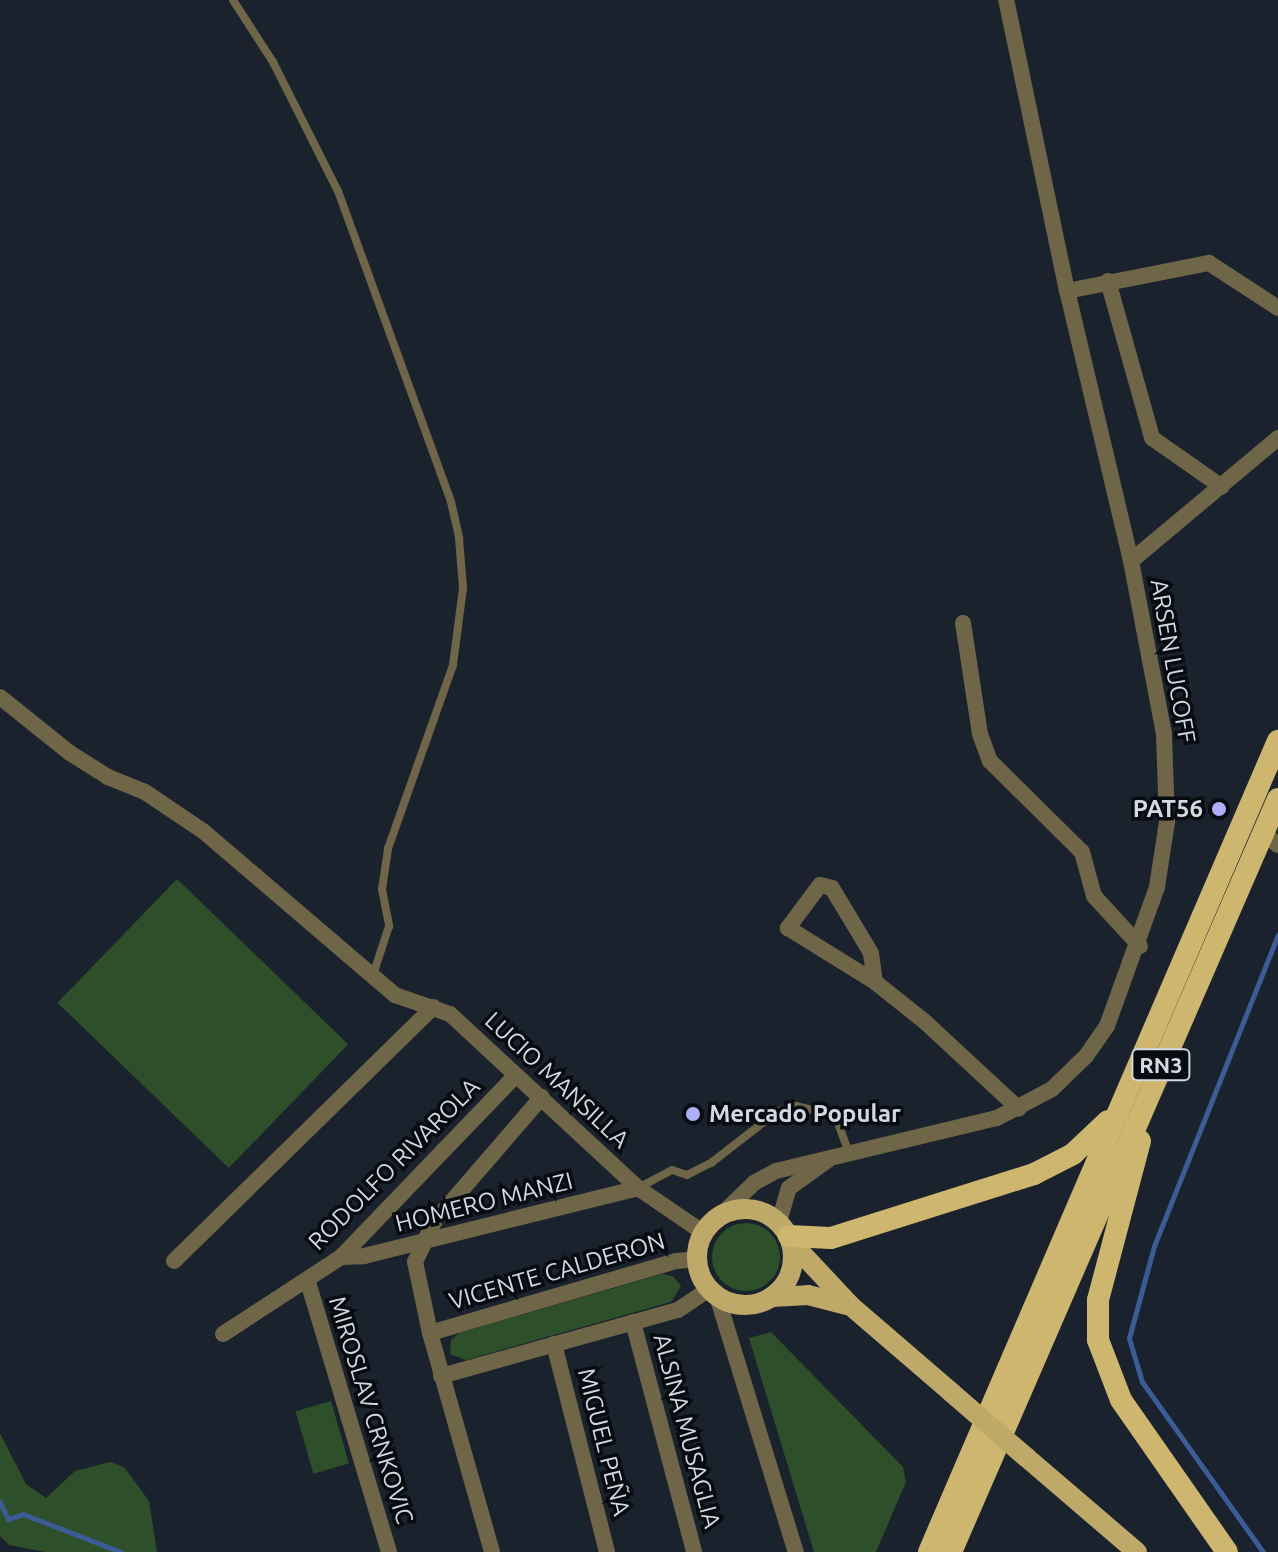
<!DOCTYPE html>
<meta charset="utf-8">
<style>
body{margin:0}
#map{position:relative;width:1278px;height:1552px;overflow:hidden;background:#1a222e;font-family:Ubuntu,sans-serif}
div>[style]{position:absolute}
.green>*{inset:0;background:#2d4f29;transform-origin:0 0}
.round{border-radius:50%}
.stream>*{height:5px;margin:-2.5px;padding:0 2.5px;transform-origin:2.5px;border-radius:2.5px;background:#3b5c97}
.service>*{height:8px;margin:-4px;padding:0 4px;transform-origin:4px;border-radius:4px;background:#6f6547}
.minor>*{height:16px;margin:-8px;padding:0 8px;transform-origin:8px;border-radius:8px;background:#6f6547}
.tertiary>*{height:16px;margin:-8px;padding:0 8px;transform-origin:8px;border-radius:8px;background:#6f6547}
.primary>*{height:20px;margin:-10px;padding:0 10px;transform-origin:10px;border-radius:10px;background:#bea968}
.primary>.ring{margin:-10px;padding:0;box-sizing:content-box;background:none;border:20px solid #bea968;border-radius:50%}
.trunk>*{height:22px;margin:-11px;padding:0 11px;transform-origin:11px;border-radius:11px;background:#ceb66e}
.primary-bridge>*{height:20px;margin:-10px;padding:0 10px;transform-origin:10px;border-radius:10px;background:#bea968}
.dots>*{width:22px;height:22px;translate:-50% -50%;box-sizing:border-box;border:4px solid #080c11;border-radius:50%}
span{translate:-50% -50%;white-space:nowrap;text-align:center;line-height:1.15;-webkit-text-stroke:7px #080c11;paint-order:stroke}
.shield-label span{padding:2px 6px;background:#080c11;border:2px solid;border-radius:6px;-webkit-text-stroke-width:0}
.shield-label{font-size:22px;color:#d3d9e1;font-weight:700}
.street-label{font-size:24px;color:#d3d9e1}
.poi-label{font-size:24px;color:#d3d9e1;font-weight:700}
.right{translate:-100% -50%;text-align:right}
.left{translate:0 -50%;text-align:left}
</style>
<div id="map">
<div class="green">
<div style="left:177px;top:879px;width:238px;height:172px;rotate:44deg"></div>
<div class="round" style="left:712px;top:1223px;width:68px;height:68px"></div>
<div style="clip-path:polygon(662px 1274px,673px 1276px,681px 1286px,671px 1302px,466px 1360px,450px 1354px,451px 1340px,459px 1333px)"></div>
<div style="clip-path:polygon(771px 1332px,903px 1467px,906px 1482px,876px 1552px,814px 1552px,749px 1338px)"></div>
<div style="left:331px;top:1401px;width:65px;height:37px;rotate:74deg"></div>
<div style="clip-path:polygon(0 1433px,26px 1484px,46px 1498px,75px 1471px,110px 1462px,124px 1467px,149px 1501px,157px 1552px,45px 1552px,9px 1545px,0 1536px)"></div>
</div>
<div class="stream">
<div style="left:0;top:1502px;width:19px;rotate:65deg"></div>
<div style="left:8px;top:1519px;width:16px;rotate:-18deg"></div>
<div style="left:23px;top:1514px;width:105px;rotate:21.2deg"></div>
<div style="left:1263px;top:1552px;width:209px;rotate:-125.4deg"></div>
<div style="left:1142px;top:1382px;width:46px;rotate:-106.5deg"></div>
<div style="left:1129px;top:1338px;width:95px;rotate:-74.8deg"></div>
<div style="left:1154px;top:1246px;width:335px;rotate:-68.3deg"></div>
</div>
<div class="service">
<div style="left:233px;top:0;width:74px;rotate:57.2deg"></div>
<div style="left:273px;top:62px;width:144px;rotate:63.3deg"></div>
<div style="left:338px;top:191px;width:331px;rotate:70deg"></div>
<div style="left:451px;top:502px;width:37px;rotate:77deg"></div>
<div style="left:459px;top:538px;width:50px;rotate:85.4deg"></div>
<div style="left:463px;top:588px;width:78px;rotate:97.4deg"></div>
<div style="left:453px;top:665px;width:195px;rotate:109.5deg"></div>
<div style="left:388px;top:849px;width:40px;rotate:98.5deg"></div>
<div style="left:382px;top:889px;width:38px;rotate:79deg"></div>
<div style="left:389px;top:926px;width:48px;rotate:108.1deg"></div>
<div style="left:638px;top:1188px;width:38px;rotate:-28deg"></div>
<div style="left:672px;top:1170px;width:16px;rotate:18deg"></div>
<div style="left:687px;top:1175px;width:27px;rotate:-27deg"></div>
<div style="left:711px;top:1163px;width:85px;rotate:-37.8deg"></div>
<div style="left:778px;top:1111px;width:19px;rotate:-16deg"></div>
<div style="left:796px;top:1106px;width:32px;rotate:14deg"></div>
<div style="left:827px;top:1114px;width:14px;rotate:39deg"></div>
<div style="left:838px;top:1123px;width:30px;rotate:70deg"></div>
</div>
<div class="minor">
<div style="left:1108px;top:281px;width:163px;rotate:74.3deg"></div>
<div style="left:1152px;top:438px;width:85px;rotate:35deg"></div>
<div style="left:1067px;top:291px;width:145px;rotate:-11.2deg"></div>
<div style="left:1209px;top:263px;width:82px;rotate:33.1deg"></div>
<div style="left:1131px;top:561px;width:192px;rotate:-39.9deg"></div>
<div style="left:963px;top:623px;width:112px;rotate:81.3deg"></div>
<div style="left:980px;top:734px;width:29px;rotate:70deg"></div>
<div style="left:990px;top:761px;width:129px;rotate:44.7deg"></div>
<div style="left:1082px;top:852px;width:46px;rotate:74.7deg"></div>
<div style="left:1094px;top:896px;width:68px;rotate:47.4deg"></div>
<div style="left:0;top:697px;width:90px;rotate:38.7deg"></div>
<div style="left:70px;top:753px;width:45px;rotate:32.3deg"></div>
<div style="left:108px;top:777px;width:40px;rotate:22deg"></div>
<div style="left:145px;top:792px;width:70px;rotate:33.9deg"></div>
<div style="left:203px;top:831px;width:253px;rotate:40.5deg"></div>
<div style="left:395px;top:995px;width:58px;rotate:19.1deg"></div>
<div style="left:450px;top:1014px;width:256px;rotate:42.8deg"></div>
<div style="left:638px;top:1188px;width:80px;rotate:34.3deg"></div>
<div style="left:1263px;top:833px;width:19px;rotate:39deg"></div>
<div style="left:875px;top:982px;width:29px;rotate:-98deg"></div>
<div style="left:871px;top:953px;width:76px;rotate:-121deg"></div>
<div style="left:832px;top:888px;width:12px;rotate:-166deg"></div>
<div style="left:820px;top:885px;width:54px;rotate:126.7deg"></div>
<div style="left:788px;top:928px;width:102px;rotate:31.8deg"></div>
<div style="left:875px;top:982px;width:63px;rotate:38.5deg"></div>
<div style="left:924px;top:1021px;width:129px;rotate:42.8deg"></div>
<div style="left:341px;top:1257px;width:23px;rotate:-2deg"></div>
<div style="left:364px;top:1256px;width:282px;rotate:-13.9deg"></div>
<div style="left:174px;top:1261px;width:363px;rotate:-44.4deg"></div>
<div style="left:308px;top:1282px;width:282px;rotate:73.3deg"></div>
<div style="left:633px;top:1322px;width:238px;rotate:75.1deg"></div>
<div style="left:430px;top:1333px;width:256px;rotate:-16.3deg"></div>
<div style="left:676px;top:1261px;width:21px;rotate:-5deg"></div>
<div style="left:223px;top:1334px;width:141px;rotate:-33.1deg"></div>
<div style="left:341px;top:1257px;width:252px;rotate:-46.1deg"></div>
<div style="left:554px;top:1344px;width:215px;rotate:75.7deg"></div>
<div style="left:441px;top:1376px;width:246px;rotate:-15.6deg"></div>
<div style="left:678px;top:1310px;width:37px;rotate:-34deg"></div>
<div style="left:492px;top:1552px;width:228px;rotate:-105.8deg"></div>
<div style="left:430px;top:1333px;width:73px;rotate:-101.9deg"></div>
<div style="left:415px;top:1262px;width:44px;rotate:-64.6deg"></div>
<div style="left:434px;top:1222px;width:165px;rotate:-49.2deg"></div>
</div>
<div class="tertiary">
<div style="left:720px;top:1216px;width:47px;rotate:-44.1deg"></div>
<div style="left:754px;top:1183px;width:25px;rotate:-29deg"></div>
<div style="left:776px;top:1171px;width:227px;rotate:-13.5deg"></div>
<div style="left:997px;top:1118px;width:62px;rotate:-27.8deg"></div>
<div style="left:1052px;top:1089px;width:47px;rotate:-44.1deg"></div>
<div style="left:1086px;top:1056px;width:37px;rotate:-55deg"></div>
<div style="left:1107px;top:1026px;width:148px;rotate:-70.2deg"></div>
<div style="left:1157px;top:887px;width:66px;rotate:-81.3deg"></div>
<div style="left:1167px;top:822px;width:88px;rotate:-92deg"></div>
<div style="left:1164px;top:734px;width:176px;rotate:-100.8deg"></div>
<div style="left:1131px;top:561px;width:277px;rotate:-103.3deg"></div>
<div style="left:1067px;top:291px;width:297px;rotate:-101.8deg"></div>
<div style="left:779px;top:1222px;width:35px;rotate:-74deg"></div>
<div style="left:789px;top:1188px;width:48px;rotate:-35.7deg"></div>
<div style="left:717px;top:1296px;width:268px;rotate:72.9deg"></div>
</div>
<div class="primary">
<div class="ring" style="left:697px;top:1209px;width:76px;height:76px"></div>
<div style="left:792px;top:1243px;width:86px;rotate:46.9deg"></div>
<div style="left:851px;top:1306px;width:133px;rotate:40.7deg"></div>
<div style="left:772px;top:1297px;width:36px;rotate:-3deg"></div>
<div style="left:808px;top:1295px;width:40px;rotate:14.4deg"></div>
<div style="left:1026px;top:1457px;width:146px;rotate:40.6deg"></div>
</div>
<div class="trunk">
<div style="left:1140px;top:1141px;width:164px;rotate:104.8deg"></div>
<div style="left:1098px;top:1300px;width:40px;rotate:90deg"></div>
<div style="left:1098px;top:1340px;width:64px;rotate:69deg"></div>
<div style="left:1121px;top:1400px;width:185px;rotate:55.1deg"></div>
<div style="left:789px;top:1236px;width:42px;rotate:2.7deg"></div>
<div style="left:831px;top:1238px;width:213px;rotate:-17.5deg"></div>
<div style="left:1034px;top:1174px;width:44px;rotate:-27.1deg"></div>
<div style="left:1073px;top:1154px;width:48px;rotate:-43.3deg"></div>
<div style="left:929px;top:1552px;width:883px;rotate:-66.72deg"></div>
<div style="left:951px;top:1552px;width:821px;rotate:-66.53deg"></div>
</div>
<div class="primary-bridge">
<div style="left:952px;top:1393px;width:98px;rotate:40.9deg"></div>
</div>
<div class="dots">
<div style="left:1219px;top:809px;background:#adaffb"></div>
<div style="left:693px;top:1114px;background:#adaffb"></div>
</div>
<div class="shield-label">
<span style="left:1161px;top:1065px">RN3</span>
</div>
<div class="street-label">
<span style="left:1173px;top:661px;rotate:80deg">ARSEN LUCOFF</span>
<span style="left:557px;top:1080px;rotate:43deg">LUCIO MANSILLA</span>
<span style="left:394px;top:1164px;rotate:-45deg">RODOLFO RIVAROLA</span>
<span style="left:484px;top:1202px;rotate:-14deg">HOMERO MANZI</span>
<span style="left:557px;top:1271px;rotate:-16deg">VICENTE CALDERON</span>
<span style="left:371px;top:1410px;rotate:73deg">MIROSLAV CRNKOVIC</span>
<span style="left:687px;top:1431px;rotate:75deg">ALSINA MUSAGLIA</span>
<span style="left:604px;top:1442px;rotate:76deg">MIGUEL PEÑA</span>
</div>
<div class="poi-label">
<span class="right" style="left:1203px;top:809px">PAT56</span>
<span class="left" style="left:709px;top:1114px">Mercado Popular</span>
</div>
</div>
